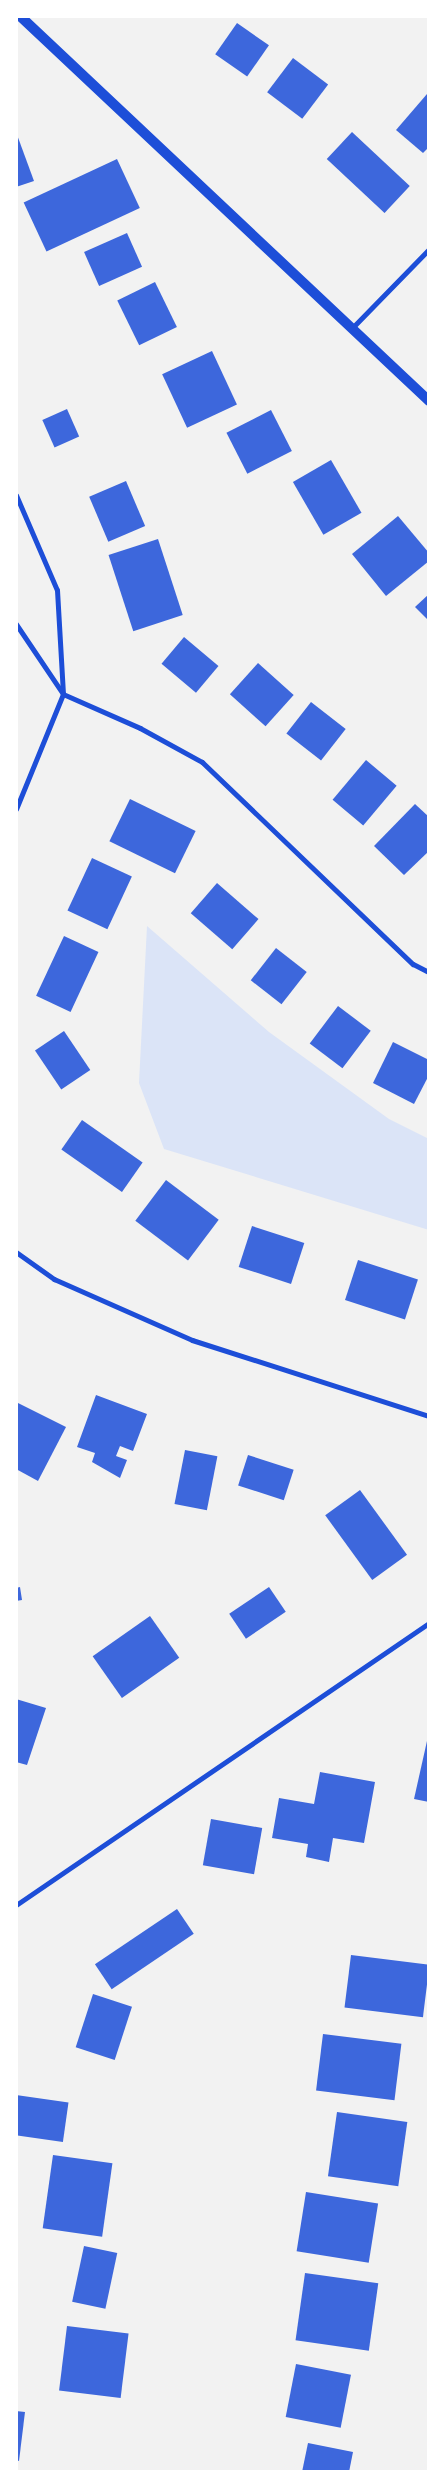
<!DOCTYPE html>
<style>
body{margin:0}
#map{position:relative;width:445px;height:2488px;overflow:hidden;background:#f2f2f2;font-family:Karla,sans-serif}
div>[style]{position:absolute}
.green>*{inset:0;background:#dbe4f7}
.building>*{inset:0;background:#3d67dc;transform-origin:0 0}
.minor>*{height:5px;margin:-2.5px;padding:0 2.5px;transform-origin:2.5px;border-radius:2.5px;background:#1d4ed8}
.secondary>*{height:10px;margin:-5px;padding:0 5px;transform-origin:5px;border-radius:5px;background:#1d4ed8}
span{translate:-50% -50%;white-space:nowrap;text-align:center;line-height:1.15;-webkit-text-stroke:5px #fff;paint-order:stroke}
.frame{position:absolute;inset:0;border:18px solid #fff;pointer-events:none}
</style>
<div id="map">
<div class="green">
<div style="clip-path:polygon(147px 926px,269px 1032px,389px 1119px,429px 1139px,429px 1230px,164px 1149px,139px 1083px)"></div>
</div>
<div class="building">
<div style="left:237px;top:23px;width:39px;height:38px;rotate:35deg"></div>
<div style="left:293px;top:58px;width:44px;height:43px;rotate:37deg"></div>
<div style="clip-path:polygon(427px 94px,429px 147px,423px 153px,396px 130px)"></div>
<div style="clip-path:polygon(16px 132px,34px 181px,16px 187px)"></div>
<div style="left:352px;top:132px;width:79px;height:37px;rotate:43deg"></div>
<div style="left:117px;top:159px;width:54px;height:103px;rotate:65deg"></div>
<div style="left:127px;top:233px;width:37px;height:47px;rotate:66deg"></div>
<div style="left:155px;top:282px;width:50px;height:42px;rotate:64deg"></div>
<div style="left:212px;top:351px;width:59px;height:55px;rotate:65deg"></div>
<div style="left:67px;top:409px;width:30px;height:27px;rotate:66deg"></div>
<div style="left:271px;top:410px;width:46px;height:50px;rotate:63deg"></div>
<div style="left:331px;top:460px;width:61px;height:44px;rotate:60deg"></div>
<div style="left:126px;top:481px;width:49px;height:40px;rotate:67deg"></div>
<div style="clip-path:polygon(398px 516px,429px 553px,429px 561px,386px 596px,352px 554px)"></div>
<div style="left:158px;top:539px;width:80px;height:52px;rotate:72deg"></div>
<div style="clip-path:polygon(429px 594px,429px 621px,415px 607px)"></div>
<div style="left:184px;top:637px;width:45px;height:35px;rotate:40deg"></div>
<div style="left:258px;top:663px;width:48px;height:42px;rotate:42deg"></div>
<div style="left:311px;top:702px;width:44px;height:40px;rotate:38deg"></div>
<div style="left:366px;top:760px;width:40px;height:52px;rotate:40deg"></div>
<div style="left:130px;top:799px;width:73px;height:47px;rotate:26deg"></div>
<div style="clip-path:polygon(415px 804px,429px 817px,429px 851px,404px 875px,374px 846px)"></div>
<div style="left:92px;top:858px;width:44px;height:58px;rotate:25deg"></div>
<div style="left:217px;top:883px;width:55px;height:40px;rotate:41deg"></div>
<div style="left:64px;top:936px;width:38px;height:66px;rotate:25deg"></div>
<div style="left:276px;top:948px;width:39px;height:41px;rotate:38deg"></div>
<div style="left:338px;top:1006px;width:41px;height:47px;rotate:37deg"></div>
<div style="left:64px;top:1031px;width:47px;height:35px;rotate:56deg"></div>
<div style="clip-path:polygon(393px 1042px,429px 1060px,429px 1075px,414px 1104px,373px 1083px)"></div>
<div style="left:82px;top:1120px;width:74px;height:36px;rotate:35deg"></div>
<div style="left:166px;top:1180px;width:66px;height:51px;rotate:37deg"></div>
<div style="left:252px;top:1226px;width:55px;height:43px;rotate:18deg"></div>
<div style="left:358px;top:1260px;width:63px;height:42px;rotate:18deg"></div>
<div style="clip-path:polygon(96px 1395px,147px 1414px,133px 1451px,120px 1446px,116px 1456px,127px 1460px,120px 1478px,92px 1462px,95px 1453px,77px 1447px)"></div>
<div style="clip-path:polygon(16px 1402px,66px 1427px,38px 1481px,16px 1469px)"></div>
<div style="left:185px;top:1450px;width:33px;height:55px;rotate:11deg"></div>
<div style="left:248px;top:1455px;width:48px;height:32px;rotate:18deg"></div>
<div style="left:360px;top:1490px;width:80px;height:43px;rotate:54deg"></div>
<div style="clip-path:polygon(20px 1587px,22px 1600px,16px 1601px,16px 1588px)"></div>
<div style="left:269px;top:1587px;width:30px;height:48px;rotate:56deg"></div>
<div style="left:150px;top:1616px;width:51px;height:70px;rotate:55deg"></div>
<div style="clip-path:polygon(16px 1699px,46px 1708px,27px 1765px,16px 1762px)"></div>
<div style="clip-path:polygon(427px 1741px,429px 1741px,429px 1802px,414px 1799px)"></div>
<div style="clip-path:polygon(320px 1772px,375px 1782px,364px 1843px,333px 1838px,329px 1862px,306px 1857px,308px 1844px,272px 1838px,279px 1798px,314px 1804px)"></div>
<div style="left:211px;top:1819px;width:52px;height:47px;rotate:10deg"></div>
<div style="left:177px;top:1909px;width:30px;height:99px;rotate:56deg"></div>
<div style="left:351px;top:1955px;width:79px;height:53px;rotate:7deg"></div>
<div style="left:93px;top:1994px;width:41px;height:56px;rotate:18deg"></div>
<div style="left:323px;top:2034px;width:79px;height:57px;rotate:7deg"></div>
<div style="left:16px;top:2095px;width:53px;height:40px;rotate:8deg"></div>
<div style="left:337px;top:2112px;width:71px;height:65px;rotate:8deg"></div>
<div style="left:53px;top:2155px;width:60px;height:74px;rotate:8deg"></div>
<div style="left:306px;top:2192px;width:73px;height:60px;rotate:9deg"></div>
<div style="left:84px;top:2246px;width:34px;height:57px;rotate:12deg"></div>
<div style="left:305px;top:2273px;width:74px;height:68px;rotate:8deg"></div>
<div style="left:67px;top:2326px;width:62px;height:65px;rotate:7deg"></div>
<div style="left:296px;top:2364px;width:56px;height:54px;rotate:11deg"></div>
<div style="clip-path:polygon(16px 2411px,25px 2412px,19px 2461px,16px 2460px)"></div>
<div style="clip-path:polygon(308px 2443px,353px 2452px,349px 2472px,302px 2472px)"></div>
</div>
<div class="minor">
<div style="left:352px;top:328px;width:110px;rotate:-45.7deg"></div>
<div style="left:16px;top:495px;width:103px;rotate:66.7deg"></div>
<div style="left:57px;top:590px;width:104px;rotate:86.7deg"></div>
<div style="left:63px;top:694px;width:124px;rotate:112.2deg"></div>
<div style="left:16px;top:624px;width:84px;rotate:56.1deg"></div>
<div style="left:63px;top:694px;width:84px;rotate:23.8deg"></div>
<div style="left:140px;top:728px;width:71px;rotate:28.7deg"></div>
<div style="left:202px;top:762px;width:292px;rotate:43.8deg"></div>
<div style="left:413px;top:964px;width:18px;rotate:27deg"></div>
<div style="left:16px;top:1252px;width:47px;rotate:35.4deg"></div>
<div style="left:54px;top:1279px;width:151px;rotate:23.8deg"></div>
<div style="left:192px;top:1340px;width:249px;rotate:17.8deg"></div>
<div style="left:16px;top:1905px;width:500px;rotate:-34.33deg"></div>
</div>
<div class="secondary">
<div style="left:20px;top:16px;width:562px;rotate:43.27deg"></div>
</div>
<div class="frame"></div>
</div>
